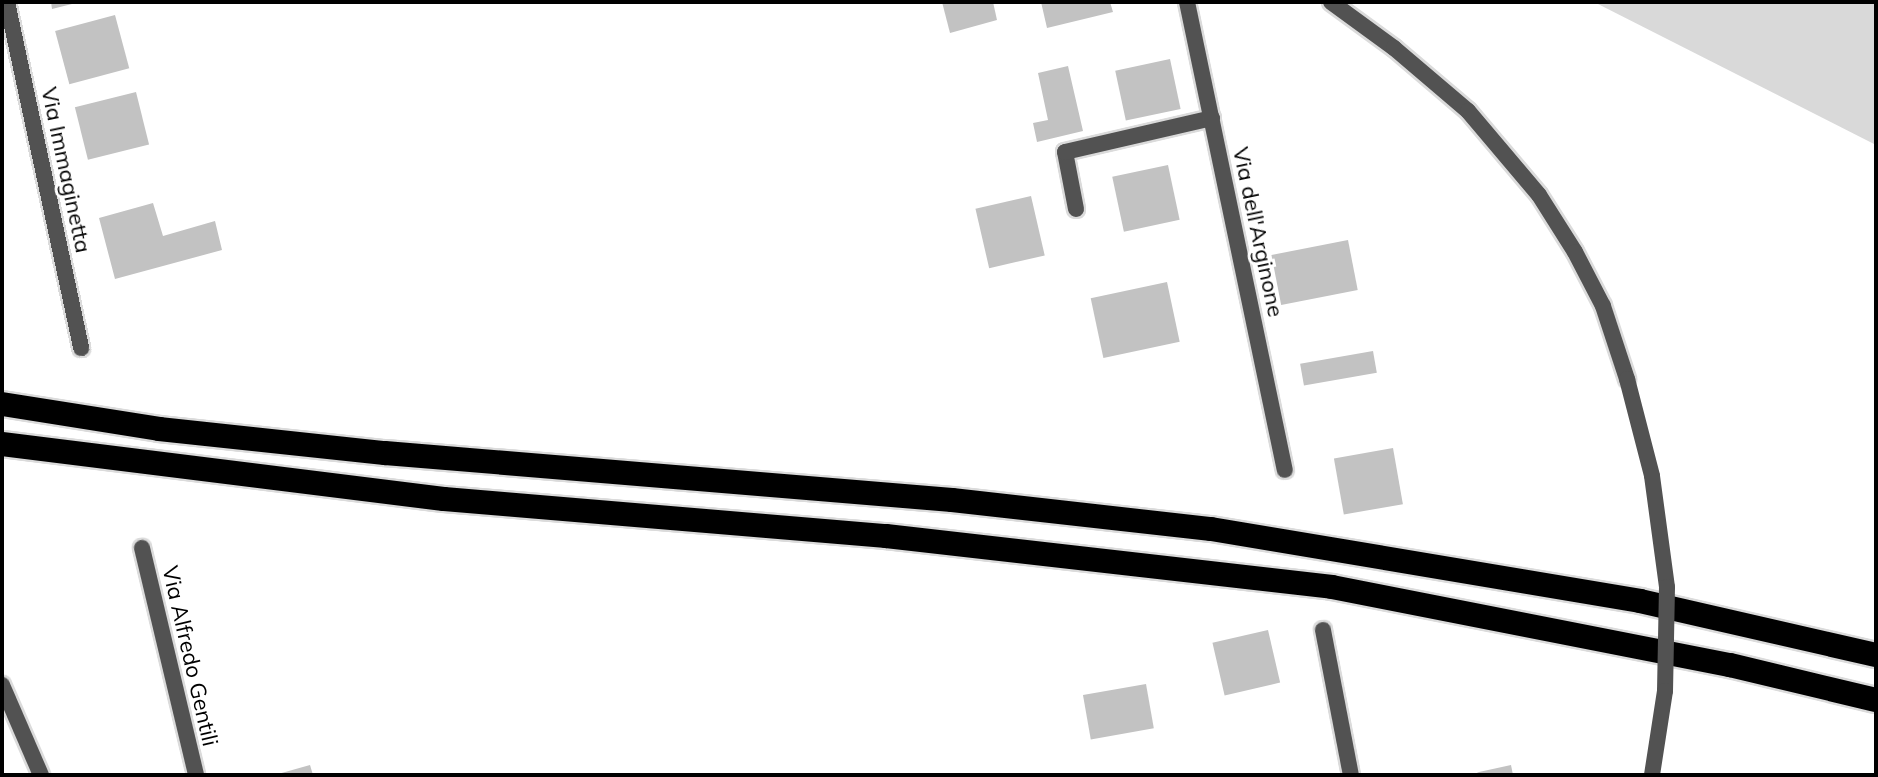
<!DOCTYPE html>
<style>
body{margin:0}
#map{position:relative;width:1878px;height:777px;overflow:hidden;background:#fff;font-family:Mulish,sans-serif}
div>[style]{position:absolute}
.green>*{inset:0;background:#d9d9d9}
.building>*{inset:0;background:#c2c2c2;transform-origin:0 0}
.roads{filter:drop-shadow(2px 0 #dbdbdb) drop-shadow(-2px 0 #dbdbdb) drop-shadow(0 2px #dbdbdb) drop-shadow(0 -2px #dbdbdb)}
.lane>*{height:16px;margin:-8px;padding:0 8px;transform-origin:8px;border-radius:8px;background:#525252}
.street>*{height:16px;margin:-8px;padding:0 8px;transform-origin:8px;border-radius:8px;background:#525252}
.highway>*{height:24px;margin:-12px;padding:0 12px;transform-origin:12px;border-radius:12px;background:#000}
.street-bridge>*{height:16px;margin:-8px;padding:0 8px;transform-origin:8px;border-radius:8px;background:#525252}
span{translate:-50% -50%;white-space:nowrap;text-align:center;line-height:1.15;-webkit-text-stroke:6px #fff;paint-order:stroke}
.street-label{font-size:22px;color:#000}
.frame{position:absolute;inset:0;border:4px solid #000;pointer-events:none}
</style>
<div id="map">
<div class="green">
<div style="clip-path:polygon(1594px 2px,1876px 2px,1876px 145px)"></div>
</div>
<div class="building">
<div style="clip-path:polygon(51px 2px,76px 2px,76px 3px,52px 9px)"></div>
<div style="clip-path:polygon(942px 2px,993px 2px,997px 20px,950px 33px)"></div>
<div style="clip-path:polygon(1041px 2px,1110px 2px,1113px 12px,1047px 28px)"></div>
<div style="left:115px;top:15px;width:55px;height:62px;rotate:75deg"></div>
<div style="left:1170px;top:59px;width:51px;height:56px;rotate:78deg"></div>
<div style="clip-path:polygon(1068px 66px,1083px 131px,1037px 142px,1033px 123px,1048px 120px,1038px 73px)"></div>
<div style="left:136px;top:92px;width:54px;height:63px;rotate:76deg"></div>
<div style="left:1168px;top:165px;width:56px;height:57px;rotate:78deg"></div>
<div style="left:1031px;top:196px;width:61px;height:57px;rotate:77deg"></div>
<div style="clip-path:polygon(153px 203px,163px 236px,215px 221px,222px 250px,115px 279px,99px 218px)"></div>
<div style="left:1348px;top:240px;width:51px;height:78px;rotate:79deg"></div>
<div style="left:1167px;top:282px;width:61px;height:78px;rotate:78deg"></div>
<div style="left:1373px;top:351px;width:22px;height:74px;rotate:80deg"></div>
<div style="left:1393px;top:448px;width:57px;height:60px;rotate:80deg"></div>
<div style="left:1268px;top:630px;width:54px;height:57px;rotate:77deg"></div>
<div style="left:1146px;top:684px;width:45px;height:64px;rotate:80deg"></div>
<div style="clip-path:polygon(310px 765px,313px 775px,278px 775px,278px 774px)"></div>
<div style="clip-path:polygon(1511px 765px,1513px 775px,1472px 775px,1479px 772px)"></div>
</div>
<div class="roads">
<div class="lane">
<div style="left:1076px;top:209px;width:58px;rotate:-100.9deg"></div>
<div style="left:1065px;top:152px;width:151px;rotate:-13deg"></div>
</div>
<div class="street">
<div style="left:7px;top:2px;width:354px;rotate:77.9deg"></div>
<div style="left:1187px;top:2px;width:478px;rotate:78.2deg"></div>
<div style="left:1331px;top:2px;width:78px;rotate:36.1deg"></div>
<div style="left:1394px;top:48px;width:97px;rotate:40.4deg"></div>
<div style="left:1468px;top:111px;width:110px;rotate:49.8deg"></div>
<div style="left:1539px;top:195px;width:67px;rotate:57.7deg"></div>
<div style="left:1575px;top:252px;width:61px;rotate:62.6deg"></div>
<div style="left:1603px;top:306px;width:77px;rotate:71.8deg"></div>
<div style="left:142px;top:548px;width:233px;rotate:76.6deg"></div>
<div style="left:1323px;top:630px;width:148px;rotate:79.1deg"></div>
<div style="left:2px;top:685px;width:98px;rotate:66.6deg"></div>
</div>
<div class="highway">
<div style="left:2px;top:404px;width:159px;rotate:9deg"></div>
<div style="left:159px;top:429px;width:227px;rotate:6.1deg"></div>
<div style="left:385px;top:453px;width:569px;rotate:4.74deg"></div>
<div style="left:952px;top:500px;width:261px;rotate:6.4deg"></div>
<div style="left:1211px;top:529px;width:435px;rotate:9.5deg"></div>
<div style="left:1640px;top:601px;width:242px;rotate:12.9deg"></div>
<div style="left:2px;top:444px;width:445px;rotate:7.1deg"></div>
<div style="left:444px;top:499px;width:444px;rotate:4.8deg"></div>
<div style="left:886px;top:536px;width:449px;rotate:6.5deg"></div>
<div style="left:1332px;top:587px;width:406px;rotate:11.1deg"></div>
<div style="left:1730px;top:665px;width:150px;rotate:13.5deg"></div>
</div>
</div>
<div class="street-bridge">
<div style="left:1627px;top:379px;width:100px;rotate:75.5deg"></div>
<div style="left:1652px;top:476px;width:112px;rotate:82.3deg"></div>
<div style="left:1667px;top:587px;width:104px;rotate:91.1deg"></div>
<div style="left:1665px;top:691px;width:85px;rotate:98.8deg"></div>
</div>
<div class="street-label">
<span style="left:66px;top:170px;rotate:78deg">Via Immaginetta</span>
<span style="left:1258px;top:232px;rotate:78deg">Via dell'Arginone</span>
<span style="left:190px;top:656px;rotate:77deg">Via Alfredo Gentili</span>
</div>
<div class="frame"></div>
</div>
